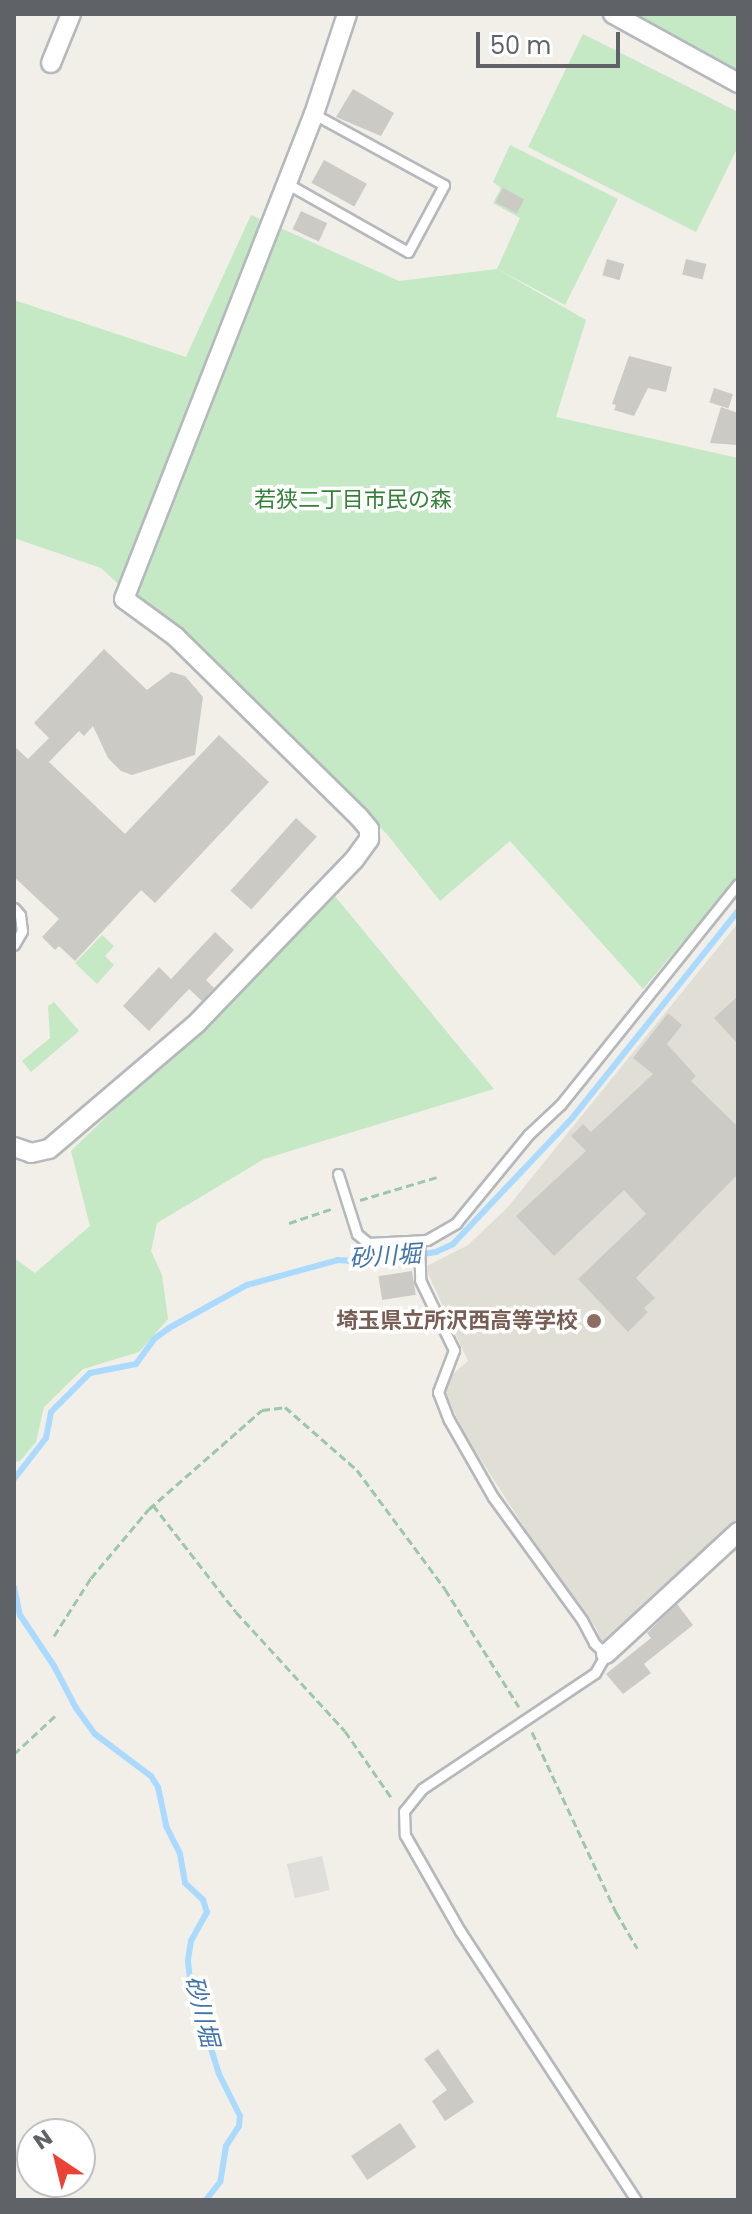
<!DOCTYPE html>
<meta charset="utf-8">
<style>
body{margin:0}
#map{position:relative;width:752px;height:2214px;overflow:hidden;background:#f1efe8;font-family:Poppins,"Noto Sans JP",sans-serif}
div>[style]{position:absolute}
.industrial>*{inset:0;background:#e0deda;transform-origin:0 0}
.education>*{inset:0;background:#e1ded6}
.green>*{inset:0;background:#c5e8c5}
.stream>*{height:6px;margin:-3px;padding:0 3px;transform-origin:3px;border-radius:3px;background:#aadaff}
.building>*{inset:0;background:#cccac5;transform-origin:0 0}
.path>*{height:3px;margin-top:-1.5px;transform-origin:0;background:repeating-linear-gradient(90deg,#9cc7a9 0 8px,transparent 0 12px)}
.roads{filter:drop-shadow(2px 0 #b5b8bc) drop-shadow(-2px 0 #b5b8bc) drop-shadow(0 2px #b5b8bc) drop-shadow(0 -2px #b5b8bc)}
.service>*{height:9px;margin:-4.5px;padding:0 4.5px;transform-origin:4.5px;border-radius:4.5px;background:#fff}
.minor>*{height:18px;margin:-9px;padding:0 9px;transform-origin:9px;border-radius:9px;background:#fff}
.dots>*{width:22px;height:22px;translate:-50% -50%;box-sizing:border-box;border:4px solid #fff;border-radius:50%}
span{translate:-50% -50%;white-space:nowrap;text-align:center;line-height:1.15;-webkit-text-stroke:7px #fff;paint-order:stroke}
.park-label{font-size:22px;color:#348238}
.education-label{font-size:22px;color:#785e54;font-weight:700}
.right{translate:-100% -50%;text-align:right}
.water-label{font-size:24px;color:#4174aa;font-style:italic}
.frame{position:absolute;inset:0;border:16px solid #5f6368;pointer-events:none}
.north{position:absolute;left:16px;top:2118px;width:80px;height:80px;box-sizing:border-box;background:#fff;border:2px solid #bfc1c3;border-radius:50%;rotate:325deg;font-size:22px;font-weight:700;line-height:32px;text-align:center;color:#5f6368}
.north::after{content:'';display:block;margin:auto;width:28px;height:36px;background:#ea4335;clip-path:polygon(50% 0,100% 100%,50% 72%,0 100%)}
.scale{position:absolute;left:476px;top:32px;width:144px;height:36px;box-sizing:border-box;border:4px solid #5f6368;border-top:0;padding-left:10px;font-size:24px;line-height:28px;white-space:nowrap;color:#5f6368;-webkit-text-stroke:6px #fff;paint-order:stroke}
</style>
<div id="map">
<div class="industrial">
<div style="left:322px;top:1856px;width:35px;height:36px;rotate:77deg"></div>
</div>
<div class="education">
<div style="clip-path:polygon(738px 923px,738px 1523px,607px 1644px,601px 1642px,596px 1628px,526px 1530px,463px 1432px,444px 1389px,447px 1379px,468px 1361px,425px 1267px,468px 1245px,507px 1208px)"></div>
</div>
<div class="green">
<div style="clip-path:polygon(629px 14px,738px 14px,738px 73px)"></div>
<div style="clip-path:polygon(583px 34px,738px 112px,738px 147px,696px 232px,528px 147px)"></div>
<div style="clip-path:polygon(510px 145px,618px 199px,565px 305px,497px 269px,520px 218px,493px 203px,501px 188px,493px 182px)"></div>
<div style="clip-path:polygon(251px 215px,399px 281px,497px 269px,586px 320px,556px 417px,738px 458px,738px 876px,643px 989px,510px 841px,440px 901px,386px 833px,101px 568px,14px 538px,14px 300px,186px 357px)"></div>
<div style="clip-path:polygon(334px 895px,494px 1089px,264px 1159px,157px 1223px,151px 1251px,162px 1275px,168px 1319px,139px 1352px,83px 1369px,44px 1407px,36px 1442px,20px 1461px,14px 1462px,14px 1258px,35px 1273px,90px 1226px,71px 1151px)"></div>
<div style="clip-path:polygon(102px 935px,114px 946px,105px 956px,114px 965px,97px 984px,75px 963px)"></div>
<div style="clip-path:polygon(54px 1002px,79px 1031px,31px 1072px,22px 1061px,50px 1038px,48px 1006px)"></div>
</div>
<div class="stream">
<div style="left:14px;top:1479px;width:52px;rotate:-52deg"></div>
<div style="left:46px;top:1438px;width:26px;rotate:-79deg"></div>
<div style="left:51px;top:1412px;width:55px;rotate:-45deg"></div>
<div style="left:90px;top:1373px;width:47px;rotate:-11.1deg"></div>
<div style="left:136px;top:1364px;width:31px;rotate:-54deg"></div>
<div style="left:154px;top:1339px;width:19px;rotate:-36deg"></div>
<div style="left:169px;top:1328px;width:89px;rotate:-28.9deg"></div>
<div style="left:247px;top:1285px;width:94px;rotate:-15.4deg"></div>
<div style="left:338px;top:1260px;width:30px;rotate:4deg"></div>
<div style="left:368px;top:1262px;width:69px;rotate:-8.4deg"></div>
<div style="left:436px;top:1252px;width:19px;rotate:-25deg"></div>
<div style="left:453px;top:1244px;width:175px;rotate:-46.6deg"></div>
<div style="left:573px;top:1117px;width:264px;rotate:-51.3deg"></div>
<div style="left:14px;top:1587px;width:29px;rotate:78deg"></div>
<div style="left:20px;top:1615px;width:61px;rotate:56.3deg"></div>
<div style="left:54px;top:1666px;width:47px;rotate:62.4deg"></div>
<div style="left:76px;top:1708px;width:32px;rotate:54deg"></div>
<div style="left:95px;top:1734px;width:70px;rotate:36.9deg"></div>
<div style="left:151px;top:1776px;width:13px;rotate:58deg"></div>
<div style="left:158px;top:1787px;width:40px;rotate:78deg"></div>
<div style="left:166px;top:1826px;width:31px;rotate:63deg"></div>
<div style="left:180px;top:1854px;width:29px;rotate:80deg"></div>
<div style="left:185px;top:1883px;width:25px;rotate:43deg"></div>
<div style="left:203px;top:1900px;width:13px;rotate:72deg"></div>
<div style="left:207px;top:1912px;width:33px;rotate:119deg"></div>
<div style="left:191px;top:1941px;width:20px;rotate:99deg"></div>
<div style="left:188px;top:1961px;width:20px;rotate:84deg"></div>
<div style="left:190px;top:1981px;width:97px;rotate:72.7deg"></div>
<div style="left:219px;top:2074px;width:47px;rotate:63.4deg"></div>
<div style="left:240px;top:2116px;width:10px;rotate:96deg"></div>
<div style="left:239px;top:2126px;width:24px;rotate:123deg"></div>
<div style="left:226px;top:2146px;width:36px;rotate:99deg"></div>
<div style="left:220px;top:2182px;width:23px;rotate:128deg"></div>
</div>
<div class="building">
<div style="clip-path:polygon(353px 89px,394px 113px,381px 136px,336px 117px)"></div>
<div style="left:324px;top:160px;width:49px;height:26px;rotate:29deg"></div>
<div style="left:503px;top:188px;width:24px;height:16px;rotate:28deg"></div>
<div style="left:301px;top:211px;width:29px;height:20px;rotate:25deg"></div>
<div style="left:607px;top:259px;width:18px;height:17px;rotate:16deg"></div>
<div style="left:686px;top:259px;width:21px;height:16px;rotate:14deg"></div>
<div style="clip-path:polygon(629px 356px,672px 367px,666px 392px,648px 388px,634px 416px,614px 410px,616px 405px,612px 404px)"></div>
<div style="left:714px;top:388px;width:20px;height:15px;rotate:18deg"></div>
<div style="clip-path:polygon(721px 407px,738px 413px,738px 445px,710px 443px)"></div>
<div style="clip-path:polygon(104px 649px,147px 690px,171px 672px,185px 676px,203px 697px,195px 755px,132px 775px,121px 771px,108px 758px,93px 726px,84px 736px,79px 731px,49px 762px,125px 834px,219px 735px,269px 782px,155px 903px,141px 890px,75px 961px,59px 946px,55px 950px,42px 937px,59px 919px,14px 877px,14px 746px,28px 759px,49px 738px,34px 723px)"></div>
<div style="left:296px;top:818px;width:28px;height:98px;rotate:42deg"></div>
<div style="clip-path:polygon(215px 932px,234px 950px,206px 980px,214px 988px,202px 1001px,189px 989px,149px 1031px,123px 1006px,159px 967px,171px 979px)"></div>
<div style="clip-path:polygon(738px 996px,738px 1044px,714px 1018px)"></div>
<div style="clip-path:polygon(668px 1013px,682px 1025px,667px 1044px,696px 1076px,691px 1081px,738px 1127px,738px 1174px,636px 1278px,655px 1298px,644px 1308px,648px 1312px,628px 1332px,578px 1279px,646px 1214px,624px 1190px,554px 1256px,516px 1216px,586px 1151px,571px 1136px,583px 1124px,591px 1132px,653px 1074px,633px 1058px)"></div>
<div style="left:412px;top:1271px;width:24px;height:34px;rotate:81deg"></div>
<div style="clip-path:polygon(677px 1604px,693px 1625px,644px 1664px,651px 1673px,623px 1694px,606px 1674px,651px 1638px,647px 1633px)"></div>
<div style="clip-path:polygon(438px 2049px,474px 2102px,445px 2121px,432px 2101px,447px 2090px,424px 2059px)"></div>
<div style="left:400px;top:2123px;width:29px;height:59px;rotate:56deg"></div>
</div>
<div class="path">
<div style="left:360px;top:1200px;width:80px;rotate:-16.6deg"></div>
<div style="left:289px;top:1223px;width:47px;rotate:-18.4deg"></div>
<div style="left:153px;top:1505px;width:135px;rotate:52.2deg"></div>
<div style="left:236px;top:1612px;width:161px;rotate:47.5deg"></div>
<div style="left:345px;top:1731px;width:84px;rotate:55.2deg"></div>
<div style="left:54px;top:1636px;width:69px;rotate:-57.5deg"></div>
<div style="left:91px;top:1578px;width:90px;rotate:-50deg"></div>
<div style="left:149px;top:1509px;width:150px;rotate:-41.2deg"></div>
<div style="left:262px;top:1410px;width:23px;rotate:-7deg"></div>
<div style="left:285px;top:1407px;width:96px;rotate:41.2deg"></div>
<div style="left:357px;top:1470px;width:148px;rotate:53.5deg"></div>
<div style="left:445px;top:1589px;width:139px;rotate:57.9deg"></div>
<div style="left:532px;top:1732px;width:199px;rotate:65deg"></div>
<div style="left:616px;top:1912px;width:42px;rotate:59.7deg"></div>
<div style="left:14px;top:1754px;width:56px;rotate:-42.8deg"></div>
</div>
<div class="roads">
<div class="service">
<div style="left:286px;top:183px;width:140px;rotate:29.5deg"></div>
<div style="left:408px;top:252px;width:76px;rotate:-61.8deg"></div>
<div style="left:444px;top:185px;width:148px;rotate:-151.4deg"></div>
<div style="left:14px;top:908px;width:9px;rotate:49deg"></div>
<div style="left:20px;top:915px;width:16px;rotate:83deg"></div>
<div style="left:22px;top:931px;width:16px;rotate:120deg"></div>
<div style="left:338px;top:1174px;width:63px;rotate:72.4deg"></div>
<div style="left:357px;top:1234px;width:14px;rotate:39deg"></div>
<div style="left:368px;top:1243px;width:59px;rotate:-2.9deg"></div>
<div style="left:427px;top:1240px;width:34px;rotate:-30deg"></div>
<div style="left:456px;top:1223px;width:114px;rotate:-50.7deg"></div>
<div style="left:528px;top:1135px;width:45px;rotate:-43.2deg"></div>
<div style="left:561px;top:1104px;width:282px;rotate:-51.2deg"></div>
<div style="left:419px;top:1242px;width:38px;rotate:88deg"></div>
<div style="left:420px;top:1280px;width:78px;rotate:64.1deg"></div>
<div style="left:454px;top:1350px;width:45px;rotate:110.9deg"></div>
<div style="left:438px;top:1392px;width:30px;rotate:69deg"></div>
<div style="left:449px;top:1420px;width:89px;rotate:60.3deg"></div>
<div style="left:493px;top:1497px;width:152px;rotate:54.1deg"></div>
<div style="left:582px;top:1620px;width:26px;rotate:62deg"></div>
<div style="left:594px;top:1643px;width:16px;rotate:43deg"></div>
<div style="left:606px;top:1654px;width:22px;rotate:120deg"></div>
<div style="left:595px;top:1673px;width:208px;rotate:146.2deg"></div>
<div style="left:422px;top:1789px;width:28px;rotate:129deg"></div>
<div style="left:404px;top:1811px;width:24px;rotate:88deg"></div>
<div style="left:405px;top:1835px;width:111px;rotate:60.2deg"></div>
<div style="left:460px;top:1931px;width:321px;rotate:56.8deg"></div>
</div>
<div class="minor">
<div style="left:613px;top:14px;width:143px;rotate:28.9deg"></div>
<div style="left:51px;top:63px;width:53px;rotate:-67.8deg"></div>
<div style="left:14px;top:1147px;width:18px;rotate:19deg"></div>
<div style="left:31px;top:1153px;width:18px;rotate:-13deg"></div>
<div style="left:49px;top:1149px;width:193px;rotate:-40.4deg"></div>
<div style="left:196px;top:1024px;width:228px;rotate:-46.1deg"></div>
<div style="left:354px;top:860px;width:26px;rotate:-54deg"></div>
<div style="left:369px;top:839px;width:10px;rotate:-90deg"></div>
<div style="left:369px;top:829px;width:16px;rotate:-130deg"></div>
<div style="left:359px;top:817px;width:257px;rotate:-135.5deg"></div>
<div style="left:176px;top:637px;width:64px;rotate:-143.8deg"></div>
<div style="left:124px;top:599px;width:521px;rotate:-68.61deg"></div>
<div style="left:314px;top:114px;width:105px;rotate:-71.7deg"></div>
<div style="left:606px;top:1654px;width:180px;rotate:-42.7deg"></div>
</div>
</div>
<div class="dots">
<div style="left:594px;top:1321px;background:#8d6e63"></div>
</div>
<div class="park-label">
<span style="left:353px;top:500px">若狭二丁目市民の森</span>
</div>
<div class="education-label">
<span class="right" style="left:578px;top:1321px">埼玉県立所沢西高等学校</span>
</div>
<div class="water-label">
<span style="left:385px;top:1256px;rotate:-4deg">砂川堀</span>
<span style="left:202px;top:2011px;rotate:76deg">砂川堀</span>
</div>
<div class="frame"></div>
<div class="north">N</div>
<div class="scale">50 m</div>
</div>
